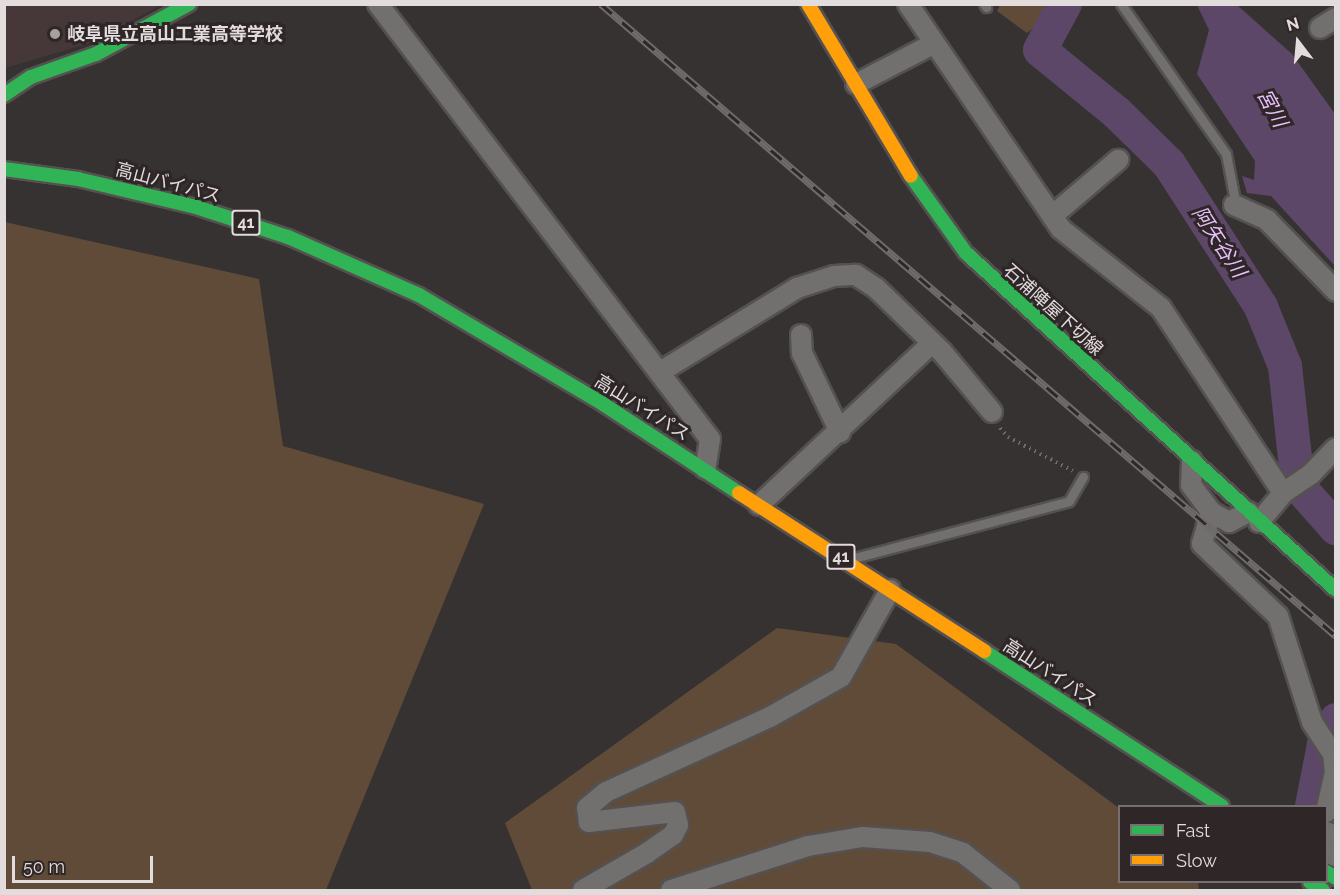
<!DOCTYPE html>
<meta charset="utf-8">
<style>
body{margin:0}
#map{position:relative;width:1340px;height:895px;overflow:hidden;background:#373232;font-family:Raleway,"Noto Sans JP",sans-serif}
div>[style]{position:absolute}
.built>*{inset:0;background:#463839}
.green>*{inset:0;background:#5f4b37}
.water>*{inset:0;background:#5c4768}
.river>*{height:34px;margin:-17px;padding:0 17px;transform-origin:17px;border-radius:17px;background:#5c4768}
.path>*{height:4px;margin-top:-2px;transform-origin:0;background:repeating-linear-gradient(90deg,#736f70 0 1.5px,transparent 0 6px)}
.roads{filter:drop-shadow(2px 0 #555151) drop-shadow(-2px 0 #555151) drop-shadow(0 2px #555151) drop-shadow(0 -2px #555151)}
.lane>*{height:9px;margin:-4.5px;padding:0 4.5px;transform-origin:4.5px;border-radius:4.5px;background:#726f6f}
.street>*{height:20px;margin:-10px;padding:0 10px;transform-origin:10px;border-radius:10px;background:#726f6f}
.fast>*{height:14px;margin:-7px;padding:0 7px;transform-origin:7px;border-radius:7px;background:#30b455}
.slow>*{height:14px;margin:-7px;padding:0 7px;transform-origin:7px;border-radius:7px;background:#ff9f0a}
.rail>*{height:7px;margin-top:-3.5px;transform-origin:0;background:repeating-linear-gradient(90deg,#2f2627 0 14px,#6f6b6c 0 28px);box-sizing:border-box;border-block:2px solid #6f6b6c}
.bridges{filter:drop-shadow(2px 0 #555151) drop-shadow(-2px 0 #555151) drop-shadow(0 2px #555151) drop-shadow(0 -2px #555151)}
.fast-bridge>*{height:14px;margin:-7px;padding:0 7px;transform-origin:7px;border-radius:7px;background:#30b455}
.dots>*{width:16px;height:16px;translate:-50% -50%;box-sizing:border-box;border:3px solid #2f2627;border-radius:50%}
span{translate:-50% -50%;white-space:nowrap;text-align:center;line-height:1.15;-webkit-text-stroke:6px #2f2627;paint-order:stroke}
.shield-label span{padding:2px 4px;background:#2f2627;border:2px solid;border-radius:4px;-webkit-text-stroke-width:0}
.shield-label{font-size:16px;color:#e2dcdc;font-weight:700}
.poi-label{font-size:18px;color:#e2dcdc;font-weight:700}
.left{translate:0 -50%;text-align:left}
.street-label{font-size:18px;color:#e2dcdc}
.water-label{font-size:20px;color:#e8bffe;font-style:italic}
.frame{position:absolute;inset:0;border:6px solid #e2dcdc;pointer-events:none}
.legend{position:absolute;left:1118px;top:805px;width:210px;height:78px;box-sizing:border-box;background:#2f2627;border:2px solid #776f6f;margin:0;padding:8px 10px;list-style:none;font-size:18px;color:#e2dcdc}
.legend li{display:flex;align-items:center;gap:12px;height:30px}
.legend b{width:30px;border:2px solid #776f6f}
.north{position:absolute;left:1268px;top:12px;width:60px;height:60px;-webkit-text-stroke:4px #2f2627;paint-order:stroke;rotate:344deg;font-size:16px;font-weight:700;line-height:24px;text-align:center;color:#e2dcdc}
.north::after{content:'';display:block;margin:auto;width:21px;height:27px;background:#e2dcdc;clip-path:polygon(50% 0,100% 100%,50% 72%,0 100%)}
.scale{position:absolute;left:12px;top:856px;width:141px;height:27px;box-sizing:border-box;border:3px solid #e2dcdc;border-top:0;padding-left:8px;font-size:18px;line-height:21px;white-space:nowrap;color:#e2dcdc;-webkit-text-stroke:4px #2f2627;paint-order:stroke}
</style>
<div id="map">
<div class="built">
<div style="clip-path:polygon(5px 5px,161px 5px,90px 43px,5px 68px)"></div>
</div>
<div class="green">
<div style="clip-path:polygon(1000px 5px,1000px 4px,1054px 5px,1051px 14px,1027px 33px,997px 11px)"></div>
<div style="clip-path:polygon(5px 222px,259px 279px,283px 446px,484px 504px,326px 890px,5px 890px)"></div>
<div style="clip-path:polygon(777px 628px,896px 644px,1119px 808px,1120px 882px,1198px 882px,1199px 890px,532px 890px,505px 823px)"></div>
</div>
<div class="water">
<div style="clip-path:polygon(1197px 5px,1237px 5px,1292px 54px,1335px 114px,1335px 266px,1271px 196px,1247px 193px,1242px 176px,1254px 180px,1255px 161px,1197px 74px,1209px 30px)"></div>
</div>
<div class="river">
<div style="left:1065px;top:4px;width:52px;rotate:118.5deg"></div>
<div style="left:1040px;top:50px;width:99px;rotate:39.3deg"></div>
<div style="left:1117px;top:113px;width:73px;rotate:44.4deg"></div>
<div style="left:1169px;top:164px;width:170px;rotate:57.2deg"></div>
<div style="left:1261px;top:307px;width:64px;rotate:67.9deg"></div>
<div style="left:1285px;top:366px;width:103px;rotate:83.8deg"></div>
<div style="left:1296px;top:468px;width:24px;rotate:73deg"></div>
<div style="left:1303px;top:491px;width:50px;rotate:48.3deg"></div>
<div style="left:1312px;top:806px;width:63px;rotate:-79deg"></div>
<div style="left:1324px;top:744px;width:27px;rotate:-63deg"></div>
</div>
<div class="path">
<div style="left:1000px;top:428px;width:12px;rotate:48deg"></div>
<div style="left:1008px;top:437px;width:73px;rotate:27.6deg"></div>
</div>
<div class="roads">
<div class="lane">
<div style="left:984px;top:4px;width:4px;rotate:56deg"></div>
<div style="left:1121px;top:4px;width:183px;rotate:55deg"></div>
<div style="left:1226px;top:154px;width:42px;rotate:79deg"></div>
<div style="left:854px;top:558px;width:222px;rotate:-14.8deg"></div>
<div style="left:1069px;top:501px;width:28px;rotate:-60deg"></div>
</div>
<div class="street">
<div style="left:378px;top:4px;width:547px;rotate:52.65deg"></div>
<div style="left:710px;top:439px;width:30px;rotate:99deg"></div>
<div style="left:908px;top:4px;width:272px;rotate:55.8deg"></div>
<div style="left:1061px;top:229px;width:127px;rotate:38.3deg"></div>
<div style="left:1161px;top:308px;width:222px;rotate:56.6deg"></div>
<div style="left:1320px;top:28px;width:19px;rotate:-32deg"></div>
<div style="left:856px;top:84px;width:87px;rotate:-27.5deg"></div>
<div style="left:1234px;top:205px;width:36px;rotate:24deg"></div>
<div style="left:1267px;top:220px;width:99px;rotate:45.8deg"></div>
<div style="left:1052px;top:216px;width:87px;rotate:-40.3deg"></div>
<div style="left:801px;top:335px;width:18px;rotate:87deg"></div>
<div style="left:802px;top:353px;width:88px;rotate:64.3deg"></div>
<div style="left:660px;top:372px;width:161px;rotate:-31.5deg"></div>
<div style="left:797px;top:288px;width:39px;rotate:-18deg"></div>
<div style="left:834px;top:276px;width:22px;rotate:-3deg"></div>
<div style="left:856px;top:275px;width:24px;rotate:33deg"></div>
<div style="left:876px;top:288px;width:92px;rotate:44.1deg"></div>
<div style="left:942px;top:352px;width:78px;rotate:50.2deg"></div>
<div style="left:1192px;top:461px;width:24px;rotate:92deg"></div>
<div style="left:1191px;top:485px;width:34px;rotate:53deg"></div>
<div style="left:1211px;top:512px;width:21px;rotate:29deg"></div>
<div style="left:1229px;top:522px;width:22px;rotate:-27deg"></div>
<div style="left:759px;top:505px;width:237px;rotate:-43.1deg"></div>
<div style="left:1211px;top:512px;width:33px;rotate:106deg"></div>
<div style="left:1202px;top:544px;width:105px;rotate:43.5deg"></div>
<div style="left:1278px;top:616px;width:111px;rotate:72.2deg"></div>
<div style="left:1312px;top:722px;width:38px;rotate:57deg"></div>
<div style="left:1333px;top:754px;width:18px;rotate:84deg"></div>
<div style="left:1335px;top:772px;width:41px;rotate:102.7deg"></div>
<div style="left:1259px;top:522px;width:38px;rotate:-50deg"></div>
<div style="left:1283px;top:493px;width:32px;rotate:-34deg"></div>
<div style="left:1310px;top:475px;width:37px;rotate:-46deg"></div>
<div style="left:1326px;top:832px;width:11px;rotate:27deg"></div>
<div style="left:1326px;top:852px;width:11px;rotate:22deg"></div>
<div style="left:583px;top:890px;width:74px;rotate:-30deg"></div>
<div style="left:647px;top:853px;width:32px;rotate:-35deg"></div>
<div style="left:673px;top:835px;width:11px;rotate:-63deg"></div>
<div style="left:678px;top:825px;width:13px;rotate:-103deg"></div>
<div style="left:675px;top:812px;width:87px;rotate:173.4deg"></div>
<div style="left:589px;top:822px;width:14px;rotate:-98deg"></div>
<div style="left:587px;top:808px;width:25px;rotate:-40deg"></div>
<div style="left:606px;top:792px;width:180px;rotate:-24.6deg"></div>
<div style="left:770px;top:717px;width:81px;rotate:-29.4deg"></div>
<div style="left:841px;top:677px;width:100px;rotate:-60.6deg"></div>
<div style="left:671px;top:890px;width:144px;rotate:-17.8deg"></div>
<div style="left:808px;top:846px;width:56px;rotate:-9.3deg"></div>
<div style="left:863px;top:837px;width:67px;rotate:4.3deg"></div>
<div style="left:930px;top:842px;width:35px;rotate:18deg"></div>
<div style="left:963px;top:853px;width:60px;rotate:38.2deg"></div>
</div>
<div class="fast">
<div style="left:4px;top:95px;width:32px;rotate:-34deg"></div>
<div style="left:31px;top:77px;width:69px;rotate:-19.5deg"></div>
<div style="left:96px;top:54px;width:106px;rotate:-28.3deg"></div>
<div style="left:4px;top:169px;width:75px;rotate:7.7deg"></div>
<div style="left:78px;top:179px;width:121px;rotate:13.3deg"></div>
<div style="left:196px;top:207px;width:97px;rotate:18.1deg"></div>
<div style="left:288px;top:237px;width:143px;rotate:23.9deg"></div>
<div style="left:419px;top:295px;width:214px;rotate:30.6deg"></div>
<div style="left:603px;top:404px;width:163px;rotate:33.2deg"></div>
<div style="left:911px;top:176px;width:95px;rotate:54.5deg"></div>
<div style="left:966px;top:253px;width:500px;rotate:42.33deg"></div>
<div style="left:984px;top:651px;width:284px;rotate:33.1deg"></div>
<div style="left:1326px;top:872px;width:12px;rotate:31deg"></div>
</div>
<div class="slow">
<div style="left:808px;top:4px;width:200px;rotate:59.1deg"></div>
<div style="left:739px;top:493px;width:292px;rotate:32.8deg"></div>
</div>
</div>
<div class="rail">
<div style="left:601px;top:4px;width:969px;rotate:40.69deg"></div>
</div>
<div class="bridges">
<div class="fast-bridge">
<div style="left:1310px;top:882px;width:15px;rotate:32deg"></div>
</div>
</div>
<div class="dots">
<div style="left:55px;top:34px;background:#a6a0a0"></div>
</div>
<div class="shield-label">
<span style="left:246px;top:223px">41</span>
<span style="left:841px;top:557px">41</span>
</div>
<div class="poi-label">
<span class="left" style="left:67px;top:34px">岐阜県立高山工業高等学校</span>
</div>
<div class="street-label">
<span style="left:168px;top:183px;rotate:15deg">高山バイパス</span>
<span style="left:1053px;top:310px;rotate:42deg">石浦陣屋下切線</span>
<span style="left:642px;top:408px;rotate:32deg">高山バイパス</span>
<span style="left:1050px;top:673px;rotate:33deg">高山バイパス</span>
</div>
<div class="water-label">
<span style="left:1272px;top:108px;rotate:62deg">宮川</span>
<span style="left:1219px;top:242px;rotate:57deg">阿矢谷川</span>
</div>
<div class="frame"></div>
<ul class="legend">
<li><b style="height:8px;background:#30b455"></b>Fast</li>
<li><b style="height:8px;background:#ff9f0a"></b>Slow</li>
</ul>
<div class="north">N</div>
<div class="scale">50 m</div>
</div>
